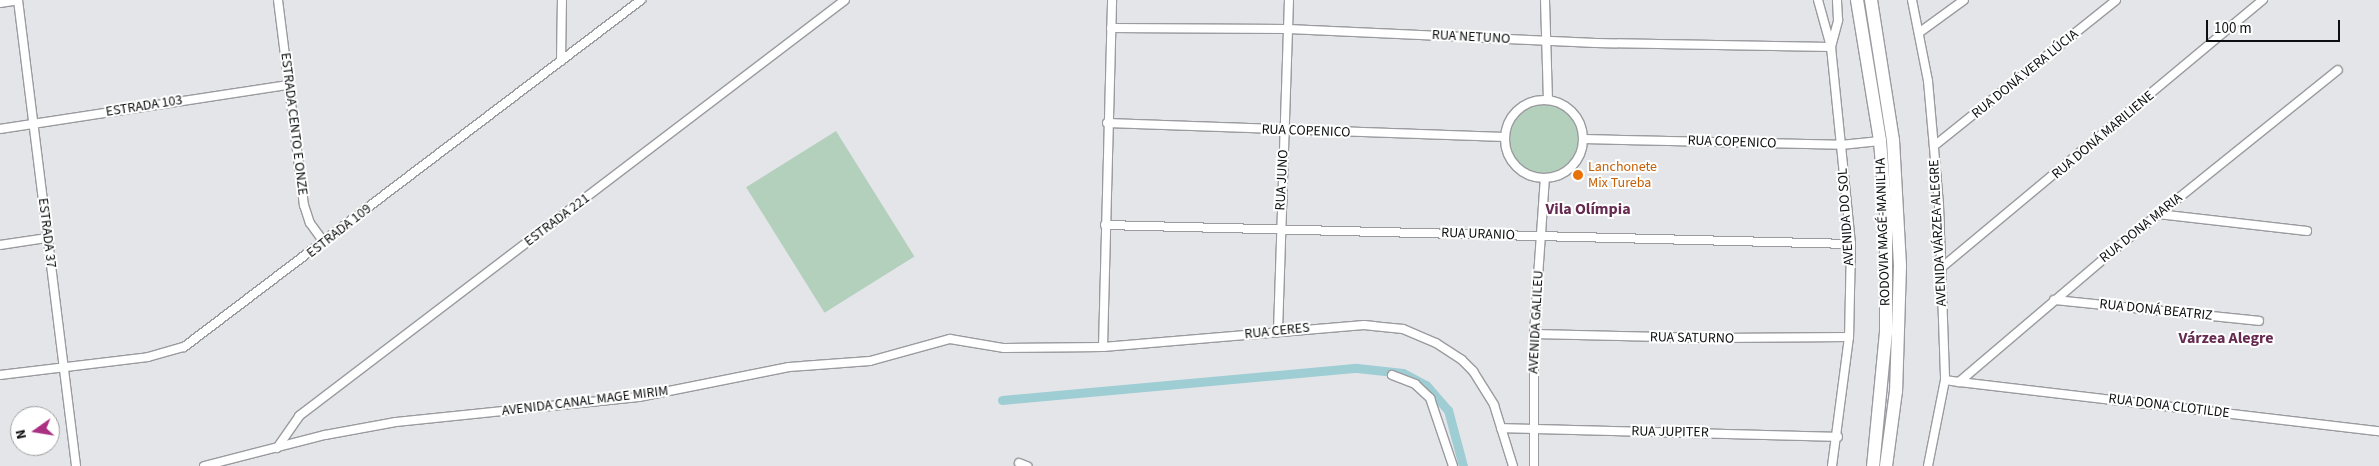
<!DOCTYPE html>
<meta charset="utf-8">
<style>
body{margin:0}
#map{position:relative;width:2379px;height:466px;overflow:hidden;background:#e4e5e9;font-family:"Source Sans 3",sans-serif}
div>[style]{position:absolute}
.green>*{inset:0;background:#b3d0bc;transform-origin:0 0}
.round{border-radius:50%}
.canal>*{height:9px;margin:-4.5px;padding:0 4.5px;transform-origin:4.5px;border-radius:4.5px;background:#9ecdd4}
.roads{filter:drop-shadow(1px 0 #9a9b9f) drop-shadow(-1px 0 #9a9b9f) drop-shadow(0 1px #9a9b9f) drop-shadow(0 -1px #9a9b9f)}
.minor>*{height:8px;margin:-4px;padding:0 4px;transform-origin:4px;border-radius:4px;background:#fff}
.minor>.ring{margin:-4px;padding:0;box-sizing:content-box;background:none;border:8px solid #fff;border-radius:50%}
.trunk>*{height:12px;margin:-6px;padding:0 6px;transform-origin:6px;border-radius:6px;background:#fff}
.dots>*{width:14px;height:14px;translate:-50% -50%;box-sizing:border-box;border:2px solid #fff;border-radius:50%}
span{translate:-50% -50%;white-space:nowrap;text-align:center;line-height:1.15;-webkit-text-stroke:4px #fff;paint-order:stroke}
.street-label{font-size:14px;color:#0d0e0f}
.food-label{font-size:14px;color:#c56008}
.left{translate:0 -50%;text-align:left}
.quarter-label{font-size:16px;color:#662a50;font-weight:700}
.north{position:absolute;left:10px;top:406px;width:50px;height:50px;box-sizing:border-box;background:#fff;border:1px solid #9e9f9f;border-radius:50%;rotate:257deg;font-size:14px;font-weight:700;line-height:20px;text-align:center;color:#0d0e0f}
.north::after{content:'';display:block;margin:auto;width:18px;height:22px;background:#ab3083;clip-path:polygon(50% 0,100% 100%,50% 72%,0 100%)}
.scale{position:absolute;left:2206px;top:20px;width:134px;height:22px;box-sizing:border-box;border:2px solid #0d0e0f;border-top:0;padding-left:6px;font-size:15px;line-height:18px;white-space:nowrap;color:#0d0e0f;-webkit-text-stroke:4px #fff;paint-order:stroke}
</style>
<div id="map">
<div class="green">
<div class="round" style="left:1510px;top:105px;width:68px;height:68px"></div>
<div style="left:836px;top:131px;width:148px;height:106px;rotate:58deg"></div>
</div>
<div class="canal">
<div style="left:1002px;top:400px;width:356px;rotate:-5.2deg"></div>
<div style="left:1357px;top:368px;width:46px;rotate:6.2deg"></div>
<div style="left:1403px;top:373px;width:26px;rotate:28deg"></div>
<div style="left:1426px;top:385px;width:33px;rotate:49deg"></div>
<div style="left:1448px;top:410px;width:58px;rotate:75deg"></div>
</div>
<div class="roads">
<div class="minor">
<div style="left:18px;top:0;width:470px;rotate:82.9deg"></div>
<div style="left:278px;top:0;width:207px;rotate:82.8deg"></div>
<div style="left:304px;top:205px;width:19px;rotate:72deg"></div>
<div style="left:310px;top:223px;width:24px;rotate:54deg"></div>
<div style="left:1545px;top:0;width:99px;rotate:88.3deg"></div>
<div style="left:1818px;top:0;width:49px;rotate:74.5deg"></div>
<div style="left:1831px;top:47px;width:198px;rotate:84.2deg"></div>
<div style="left:1851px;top:244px;width:93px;rotate:91.2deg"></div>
<div style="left:1849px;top:337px;width:130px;rotate:97.5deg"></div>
<div style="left:1912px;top:0;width:83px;rotate:78.8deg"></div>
<div style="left:1928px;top:81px;width:124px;rotate:84.9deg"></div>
<div style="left:1939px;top:205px;width:175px;rotate:88deg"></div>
<div style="left:1945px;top:380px;width:88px;rotate:101.2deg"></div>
<div style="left:0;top:3px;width:18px;rotate:-9deg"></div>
<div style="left:1111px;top:28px;width:177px;rotate:0.3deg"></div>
<div style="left:1288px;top:29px;width:308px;rotate:2.6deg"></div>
<div style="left:1596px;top:43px;width:235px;rotate:1deg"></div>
<div style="left:1831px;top:47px;width:28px;rotate:-75deg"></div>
<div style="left:1838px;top:20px;width:20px;rotate:-93deg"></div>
<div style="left:1920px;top:32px;width:54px;rotate:-36deg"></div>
<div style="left:561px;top:61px;width:61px;rotate:-89.1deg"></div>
<div class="ring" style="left:1505px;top:100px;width:70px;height:70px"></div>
<div style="left:1107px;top:123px;width:398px;rotate:2deg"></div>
<div style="left:0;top:129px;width:291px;rotate:-8.7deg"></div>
<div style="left:1584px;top:139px;width:257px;rotate:1.3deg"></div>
<div style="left:1841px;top:145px;width:39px;rotate:-6deg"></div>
<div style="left:1934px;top:146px;width:233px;rotate:-38.7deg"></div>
<div style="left:2158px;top:214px;width:150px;rotate:6.5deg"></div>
<div style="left:1105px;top:225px;width:746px;rotate:1.46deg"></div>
<div style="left:0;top:245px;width:48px;rotate:-8.5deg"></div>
<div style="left:1941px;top:268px;width:419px;rotate:-39.8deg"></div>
<div style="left:2054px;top:300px;width:206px;rotate:5.8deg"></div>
<div style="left:1278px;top:331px;width:331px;rotate:-88.1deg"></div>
<div style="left:1534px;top:334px;width:182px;rotate:1.3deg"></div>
<div style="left:1716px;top:338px;width:133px;rotate:-0.4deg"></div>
<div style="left:1103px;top:347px;width:347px;rotate:-88.5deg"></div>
<div style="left:0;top:375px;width:149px;rotate:-6.9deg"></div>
<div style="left:148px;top:357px;width:37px;rotate:-16deg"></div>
<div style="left:184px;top:347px;width:574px;rotate:-37.21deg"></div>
<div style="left:1392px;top:375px;width:25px;rotate:21deg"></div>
<div style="left:1415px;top:384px;width:21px;rotate:43deg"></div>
<div style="left:1430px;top:398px;width:72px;rotate:71.3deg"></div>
<div style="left:1945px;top:380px;width:14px;rotate:8deg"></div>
<div style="left:1959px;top:382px;width:204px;rotate:-40.4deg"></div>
<div style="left:2114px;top:250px;width:287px;rotate:-38.8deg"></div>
<div style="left:1959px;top:382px;width:423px;rotate:6.7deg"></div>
<div style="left:1501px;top:428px;width:337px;rotate:1.5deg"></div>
<div style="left:277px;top:448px;width:39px;rotate:-55deg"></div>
<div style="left:299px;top:416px;width:686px;rotate:-37.3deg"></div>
<div style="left:1019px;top:463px;width:9px;rotate:21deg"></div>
<div style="left:204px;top:466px;width:125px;rotate:-14.4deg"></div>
<div style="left:325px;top:435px;width:72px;rotate:-10.4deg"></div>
<div style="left:396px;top:422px;width:244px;rotate:-5.9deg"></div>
<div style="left:639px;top:397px;width:153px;rotate:-11.3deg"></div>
<div style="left:789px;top:367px;width:81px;rotate:-4.2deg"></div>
<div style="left:870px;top:361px;width:83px;rotate:-15.4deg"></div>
<div style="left:950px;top:339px;width:55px;rotate:9.5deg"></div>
<div style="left:1004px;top:348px;width:99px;rotate:-0.6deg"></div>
<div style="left:1103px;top:347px;width:262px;rotate:-4.8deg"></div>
<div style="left:1364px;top:325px;width:39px;rotate:6deg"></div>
<div style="left:1403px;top:329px;width:36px;rotate:23deg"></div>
<div style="left:1436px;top:343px;width:31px;rotate:33deg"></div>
<div style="left:1462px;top:360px;width:16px;rotate:45deg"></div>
<div style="left:1473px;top:371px;width:40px;rotate:58deg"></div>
<div style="left:1494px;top:405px;width:64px;rotate:72.7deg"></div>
<div style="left:1534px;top:466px;width:132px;rotate:-90deg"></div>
<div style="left:1534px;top:334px;width:156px;rotate:-86deg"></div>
</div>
<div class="trunk">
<div style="left:1857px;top:0;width:143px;rotate:80.7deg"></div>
<div style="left:1880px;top:141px;width:73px;rotate:85.3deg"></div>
<div style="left:1886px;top:214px;width:118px;rotate:90deg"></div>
<div style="left:1886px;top:332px;width:135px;rotate:95.5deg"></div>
<div style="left:1871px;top:0;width:142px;rotate:81.1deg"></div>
<div style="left:1893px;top:140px;width:126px;rotate:86.8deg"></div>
<div style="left:1900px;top:266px;width:125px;rotate:91.8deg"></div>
<div style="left:1896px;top:391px;width:76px;rotate:97.6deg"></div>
</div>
</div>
<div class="dots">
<div style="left:1578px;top:175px;background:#e8710a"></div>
</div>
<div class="street-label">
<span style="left:1471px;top:37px;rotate:3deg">RUA NETUNO</span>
<span style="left:2025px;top:74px;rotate:-39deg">RUA DONÁ VERA LÚCIA</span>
<span style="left:144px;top:106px;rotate:-9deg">ESTRADA 103</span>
<span style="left:294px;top:124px;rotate:83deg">ESTRADA CENTO E ONZE</span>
<span style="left:1306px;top:131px;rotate:2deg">RUA COPENICO</span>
<span style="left:2103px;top:135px;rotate:-40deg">RUA DONÁ MARILIENE</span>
<span style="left:1732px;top:142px;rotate:2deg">RUA COPENICO</span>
<span style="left:1282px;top:180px;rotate:-87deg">RUA JUNO</span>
<span style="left:1846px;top:217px;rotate:-94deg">AVENIDA DO SOL</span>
<span style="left:557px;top:220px;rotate:-37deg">ESTRADA 221</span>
<span style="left:2141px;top:228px;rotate:-39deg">RUA DONA MARIA</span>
<span style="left:339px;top:231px;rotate:-38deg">ESTRADA 109</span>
<span style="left:1883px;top:232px;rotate:-92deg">RODOVIA MAGÉ-MANILHA</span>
<span style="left:47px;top:233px;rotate:83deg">ESTRADA 37</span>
<span style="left:1938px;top:233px;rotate:-93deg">AVENIDA VÁRZEA ALEGRE</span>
<span style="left:1478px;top:234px;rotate:2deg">RUA URANIO</span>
<span style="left:2156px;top:310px;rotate:6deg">RUA DONÁ BEATRIZ</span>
<span style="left:1536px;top:322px;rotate:-87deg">AVENIDA GALILEU</span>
<span style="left:1277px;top:331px;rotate:-6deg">RUA CERES</span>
<span style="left:1692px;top:338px;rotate:1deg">RUA SATURNO</span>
<span style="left:585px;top:401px;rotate:-7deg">AVENIDA CANAL MAGE MIRIM</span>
<span style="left:2169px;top:406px;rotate:7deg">RUA DONA CLOTILDE</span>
<span style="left:1670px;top:432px;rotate:1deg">RUA JUPITER</span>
</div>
<div class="food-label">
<span class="left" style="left:1588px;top:175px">Lanchonete<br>Mix Tureba</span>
</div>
<div class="quarter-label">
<span style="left:1588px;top:209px">Vila Olímpia</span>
<span style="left:2226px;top:338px">Várzea Alegre</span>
</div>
<div class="north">N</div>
<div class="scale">100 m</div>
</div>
